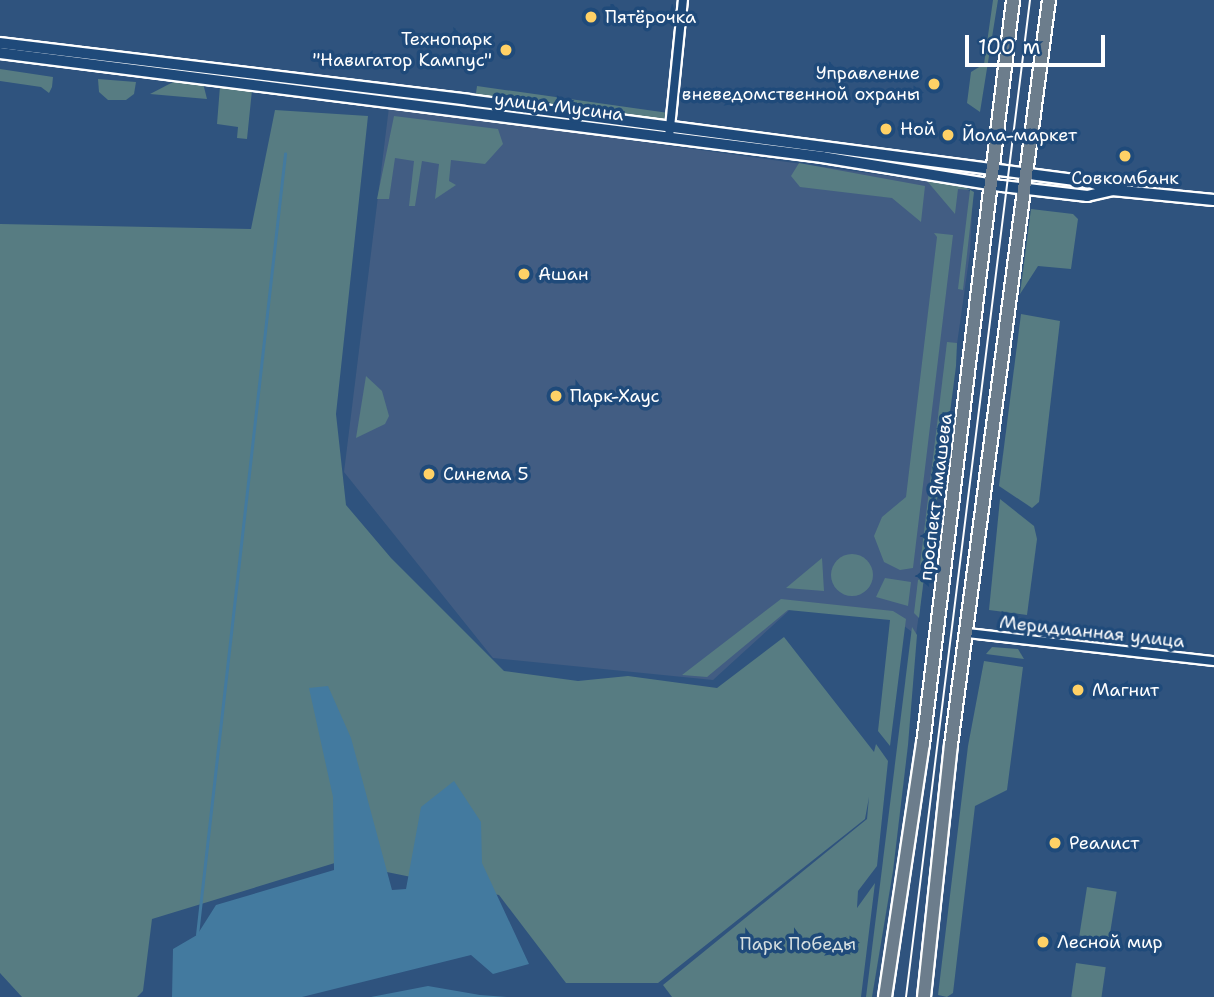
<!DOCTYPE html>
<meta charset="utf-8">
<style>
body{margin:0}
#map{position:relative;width:1214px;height:997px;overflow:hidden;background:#2f537e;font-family:"Shantell Sans",sans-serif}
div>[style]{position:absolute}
.built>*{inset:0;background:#425d83}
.green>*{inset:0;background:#577c82;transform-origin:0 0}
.round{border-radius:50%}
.water>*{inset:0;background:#437a9f}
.stream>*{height:2.5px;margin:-1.25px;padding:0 1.25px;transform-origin:1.25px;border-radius:1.25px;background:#437a9f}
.roads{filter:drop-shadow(2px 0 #fff) drop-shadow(-2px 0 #fff) drop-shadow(0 2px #fff) drop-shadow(0 -2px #fff)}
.minor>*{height:8px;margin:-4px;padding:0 4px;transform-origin:4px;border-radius:4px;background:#1f4a7a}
.tertiary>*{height:10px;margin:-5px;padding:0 5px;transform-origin:5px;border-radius:5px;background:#1f4a7a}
.primary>*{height:12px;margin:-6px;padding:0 6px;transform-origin:6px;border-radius:6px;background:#6c7d8c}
.tram>*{height:2px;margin:-1px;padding:0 1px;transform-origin:1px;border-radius:1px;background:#fff}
.dots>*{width:19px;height:19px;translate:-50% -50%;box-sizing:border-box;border:4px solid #1f4a7a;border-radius:50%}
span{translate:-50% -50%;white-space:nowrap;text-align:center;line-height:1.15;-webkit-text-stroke:7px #1f4a7a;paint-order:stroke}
.poi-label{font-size:18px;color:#fff}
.left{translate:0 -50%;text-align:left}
.right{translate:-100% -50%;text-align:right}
.street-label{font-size:18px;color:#fff}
.park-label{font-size:18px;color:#d5dee0}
.scale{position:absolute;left:965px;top:35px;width:140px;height:32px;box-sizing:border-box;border:4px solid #fff;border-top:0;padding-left:9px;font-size:21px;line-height:24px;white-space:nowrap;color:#fff;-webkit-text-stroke:5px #1f4a7a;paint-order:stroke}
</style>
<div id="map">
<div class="built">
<div style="clip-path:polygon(389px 107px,961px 186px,973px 193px,970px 252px,916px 635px,891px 616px,794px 606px,713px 680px,493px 658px,344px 472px)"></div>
</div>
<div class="green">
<div style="clip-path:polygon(993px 0,998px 0,980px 112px,967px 103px,971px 72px,984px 64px)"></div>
<div style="clip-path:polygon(0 69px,53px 77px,52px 87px,49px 93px,41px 87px,0 81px)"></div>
<div style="clip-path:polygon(98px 79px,136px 82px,134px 94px,126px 100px,108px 100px,99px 92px)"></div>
<div style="clip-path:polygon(179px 79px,203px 83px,207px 99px,150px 94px)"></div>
<div style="clip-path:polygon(220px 86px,252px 90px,247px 139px,237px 138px,238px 127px,217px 124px)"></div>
<div style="left:477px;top:86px;width:190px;height:10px;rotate:8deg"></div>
<div style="clip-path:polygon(275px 110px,368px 116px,336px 414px,346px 505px,391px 558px,504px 671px,578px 681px,628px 676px,717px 688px,784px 637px,874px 752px,876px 744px,888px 761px,877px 866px,858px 891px,857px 908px,875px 883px,861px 997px,672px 997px,663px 985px,867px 819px,869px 797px,865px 819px,658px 983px,566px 983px,499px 895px,338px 862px,152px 919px,143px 991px,137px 997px,22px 997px,0 973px,0 224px,251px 229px)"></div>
<div style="clip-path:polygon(394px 116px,498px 129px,503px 144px,485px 164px,451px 160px,449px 181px,456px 185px,435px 199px,439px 164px,422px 161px,415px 206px,409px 206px,414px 161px,395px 158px,389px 199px,377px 199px)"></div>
<div style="clip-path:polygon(799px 163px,925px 186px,921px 222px,892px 198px,800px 187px,791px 176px)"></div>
<div style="clip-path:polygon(927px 181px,961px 185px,974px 192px,963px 290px,958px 289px,970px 190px,958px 189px,955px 214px)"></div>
<div style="clip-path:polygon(1031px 209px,1073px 214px,1078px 219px,1071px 269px,1038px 266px,1020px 294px)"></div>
<div style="clip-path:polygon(934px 233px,953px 235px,913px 568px,900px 570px,884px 562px,874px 536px,882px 517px,906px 497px,937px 237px)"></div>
<div style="clip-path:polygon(1021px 314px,1060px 321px,1039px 502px,1032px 508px,999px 486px)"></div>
<div style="clip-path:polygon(947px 342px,957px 343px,956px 366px,943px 467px,926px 559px,920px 565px)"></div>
<div style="clip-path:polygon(366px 376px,382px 391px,389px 416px,385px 424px,356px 438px)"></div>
<div style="clip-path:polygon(1000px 499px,1034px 526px,1037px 539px,1027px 615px,989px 610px)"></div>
<div class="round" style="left:831px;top:554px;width:42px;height:42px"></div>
<div style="clip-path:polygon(822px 558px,824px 591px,786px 588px)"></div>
<div style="clip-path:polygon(924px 577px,919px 618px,914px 613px,918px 580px)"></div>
<div style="clip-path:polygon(885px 578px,911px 582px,908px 606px,876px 597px)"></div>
<div style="clip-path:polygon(781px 599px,893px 611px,906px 619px,890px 746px,878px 731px,890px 620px,788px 610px,707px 677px,682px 675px)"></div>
<div style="clip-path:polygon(912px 627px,917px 635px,908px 745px,893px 871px,872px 997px,866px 997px)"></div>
<div style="clip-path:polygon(992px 647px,1018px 649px,1024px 659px,986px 654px)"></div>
<div style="clip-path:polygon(984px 661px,1023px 667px,1007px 790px,975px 806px,953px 993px,947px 997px,938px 995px,968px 746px)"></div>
<div style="left:1087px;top:887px;width:30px;height:49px;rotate:9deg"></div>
<div style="left:1076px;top:963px;width:30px;height:34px;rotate:8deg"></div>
</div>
<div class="water">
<div style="clip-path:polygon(328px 686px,351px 738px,392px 890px,406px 889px,421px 807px,454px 781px,481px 822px,482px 863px,529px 964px,493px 974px,471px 955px,302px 997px,172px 997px,173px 949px,197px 935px,216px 905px,334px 870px,333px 797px,309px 688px)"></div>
<div style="clip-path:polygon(428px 986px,480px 995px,507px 997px,371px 997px)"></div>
</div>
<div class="stream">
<div style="left:197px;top:935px;width:786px;rotate:-83.57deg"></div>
</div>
<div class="roads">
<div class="minor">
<div style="left:669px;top:137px;width:138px;rotate:-84.2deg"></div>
<div style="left:967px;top:633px;width:249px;rotate:6.5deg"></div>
</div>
<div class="tertiary">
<div style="left:0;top:43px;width:471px;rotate:6.9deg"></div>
<div style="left:468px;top:100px;width:627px;rotate:7.51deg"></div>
<div style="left:1090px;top:182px;width:23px;rotate:20deg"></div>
<div style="left:1112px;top:190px;width:102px;rotate:5.6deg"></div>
<div style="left:0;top:53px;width:829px;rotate:7.21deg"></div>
<div style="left:822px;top:157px;width:182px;rotate:9.2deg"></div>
<div style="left:1002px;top:186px;width:86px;rotate:6.7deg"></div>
<div style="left:1087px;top:196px;width:26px;rotate:-13deg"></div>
</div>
<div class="primary">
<div style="left:885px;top:997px;width:256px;rotate:-81.5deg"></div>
<div style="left:923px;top:744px;width:749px;rotate:-83.1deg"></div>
<div style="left:924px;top:997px;width:253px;rotate:-83.9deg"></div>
<div style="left:951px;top:745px;width:751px;rotate:-82.51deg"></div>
</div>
</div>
<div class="tram">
<div style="left:906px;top:997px;width:1005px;rotate:-82.91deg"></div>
</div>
<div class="dots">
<div style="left:591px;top:17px;background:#ffd166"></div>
<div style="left:506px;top:50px;background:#ffd166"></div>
<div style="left:934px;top:84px;background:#ffd166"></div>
<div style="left:886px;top:129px;background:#ffd166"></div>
<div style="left:948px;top:135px;background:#ffd166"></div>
<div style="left:1125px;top:156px;background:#ffd166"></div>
<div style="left:524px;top:274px;background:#ffd166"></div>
<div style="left:556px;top:396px;background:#ffd166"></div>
<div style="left:429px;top:474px;background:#ffd166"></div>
<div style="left:1078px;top:690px;background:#ffd166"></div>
<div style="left:1055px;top:843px;background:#ffd166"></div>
<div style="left:1043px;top:942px;background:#ffd166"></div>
</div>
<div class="poi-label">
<span class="left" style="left:605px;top:17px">Пятёрочка</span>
<span class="right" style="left:492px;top:50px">Технопарк<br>"Навигатор Кампус"</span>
<span class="right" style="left:920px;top:84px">Управление<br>вневедомственной охраны</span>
<span class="left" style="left:900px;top:129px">Ной</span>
<span class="left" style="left:962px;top:135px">Йола-маркет</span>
<span style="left:1125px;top:178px">Совкомбанк</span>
<span class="left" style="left:538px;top:274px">Ашан</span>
<span class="left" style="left:570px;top:396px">Парк-Хаус</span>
<span class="left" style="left:443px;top:474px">Синема 5</span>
<span class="left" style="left:1092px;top:690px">Магнит</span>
<span class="left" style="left:1069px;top:843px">Реалист</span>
<span class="left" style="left:1057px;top:942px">Лесной мир</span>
</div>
<div class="street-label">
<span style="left:559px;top:107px;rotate:7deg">улица Мусина</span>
<span style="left:936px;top:497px;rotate:-83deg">проспект Ямашева</span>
<span style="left:1092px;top:632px;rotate:6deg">Меридианная улица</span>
</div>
<div class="park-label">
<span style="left:798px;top:944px">Парк Победы</span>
</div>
<div class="scale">100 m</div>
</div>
